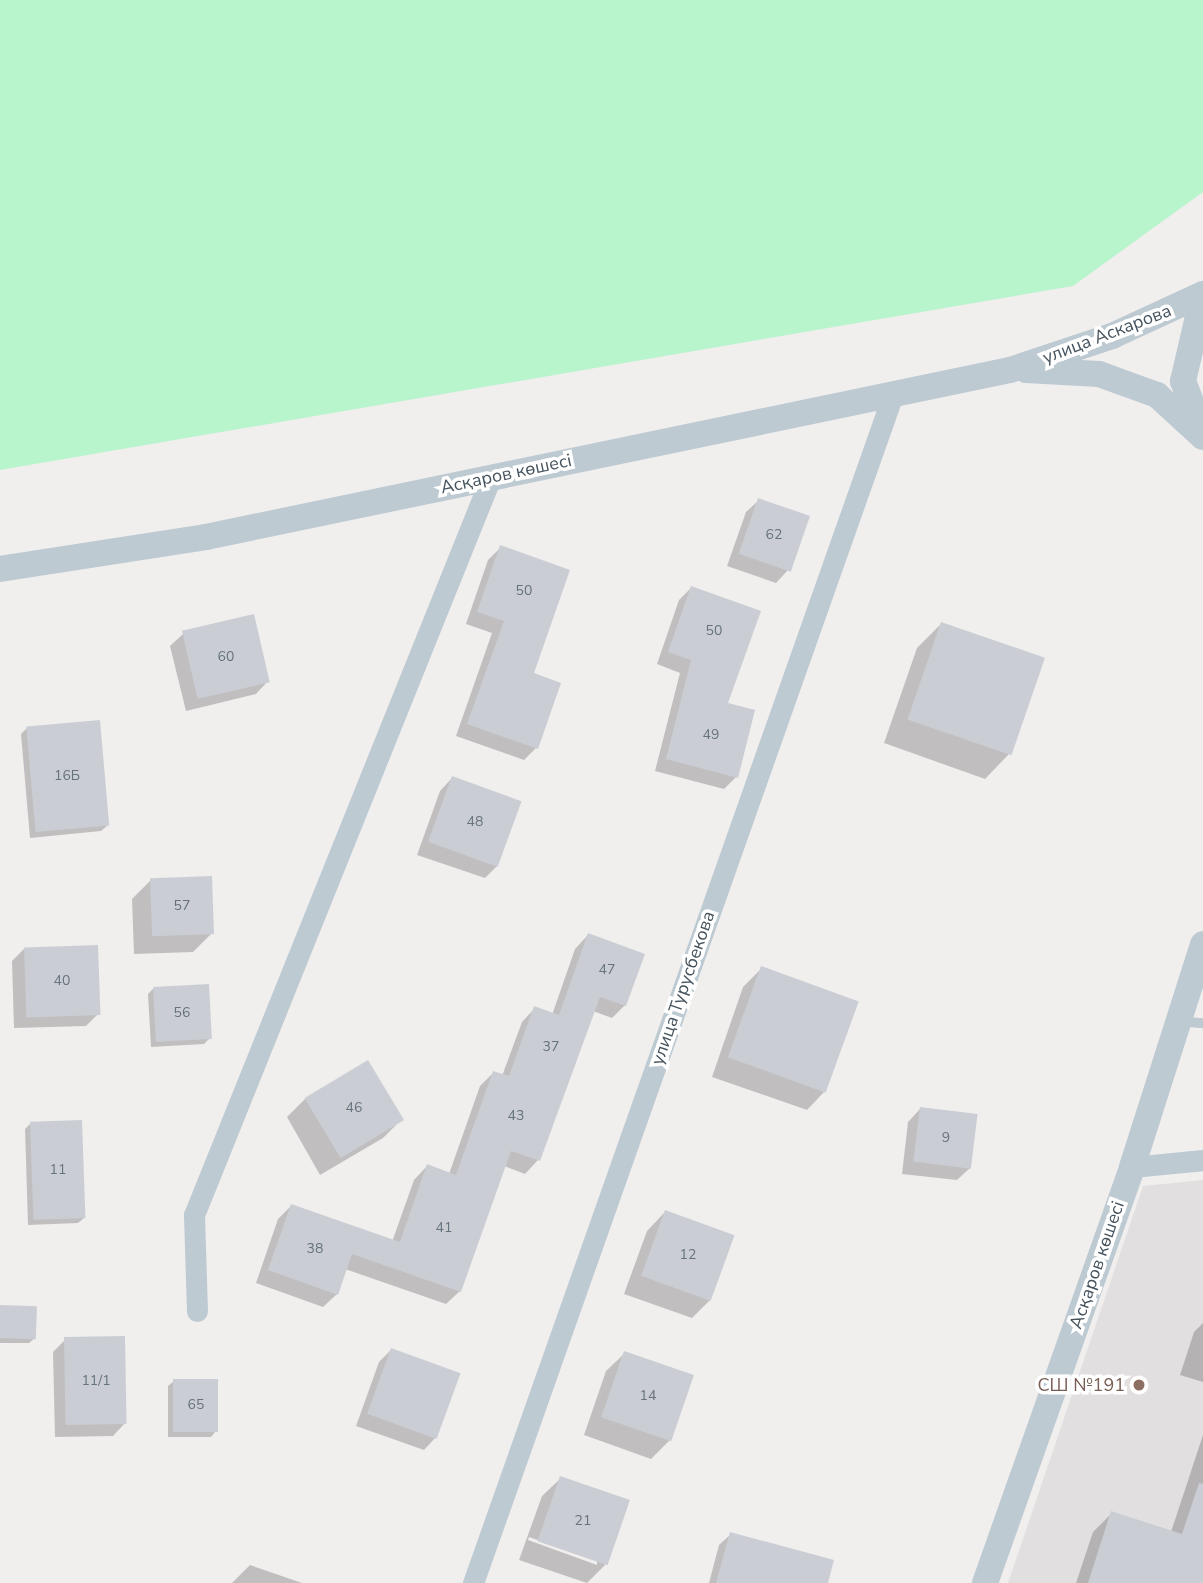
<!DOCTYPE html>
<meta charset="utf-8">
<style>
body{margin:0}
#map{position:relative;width:1203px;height:1583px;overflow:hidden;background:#f1eeee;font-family:"Nunito Sans",sans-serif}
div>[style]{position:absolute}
.education>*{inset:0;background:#e2dfe0}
.green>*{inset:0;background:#b8f4cc}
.shadow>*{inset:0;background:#0003}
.building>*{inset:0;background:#caced4;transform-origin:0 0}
.service>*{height:10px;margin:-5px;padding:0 5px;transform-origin:5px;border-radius:5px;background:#bdcad2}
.minor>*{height:21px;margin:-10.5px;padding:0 10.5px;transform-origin:10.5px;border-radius:10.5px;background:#bdcad2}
.tertiary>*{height:26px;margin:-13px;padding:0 13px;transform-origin:13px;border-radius:13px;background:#bdcad2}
.dots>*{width:19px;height:19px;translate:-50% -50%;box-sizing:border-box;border:4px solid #fff;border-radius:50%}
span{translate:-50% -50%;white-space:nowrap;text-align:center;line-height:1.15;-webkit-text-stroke:7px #fff;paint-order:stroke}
.number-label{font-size:14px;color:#66727c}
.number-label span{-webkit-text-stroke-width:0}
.street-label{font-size:18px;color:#45535e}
.education-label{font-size:18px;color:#785e54}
.right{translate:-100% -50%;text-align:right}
</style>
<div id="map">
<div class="education">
<div style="clip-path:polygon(1203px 1180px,1203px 1583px,1008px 1583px,1143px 1186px)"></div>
</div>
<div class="green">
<div style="clip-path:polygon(0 0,1203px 0,1203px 192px,1073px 286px,0 470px)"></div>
</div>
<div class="shadow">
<div style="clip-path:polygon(759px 500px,788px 570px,776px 583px,727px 566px,746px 512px)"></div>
<div style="clip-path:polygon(500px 548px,532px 674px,536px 748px,524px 760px,456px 736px,492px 633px,466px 624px,488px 560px)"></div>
<div style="clip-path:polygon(691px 588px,726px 705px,736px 777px,724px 789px,655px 771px,680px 673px,657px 664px,679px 600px)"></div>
<div style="clip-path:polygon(941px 624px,1009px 754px,985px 779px,884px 743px,917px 648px)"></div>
<div style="clip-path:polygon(183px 634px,268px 681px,256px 694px,186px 711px,170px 646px)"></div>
<div style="clip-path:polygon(27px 728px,107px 826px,101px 831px,30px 838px,21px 734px)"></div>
<div style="clip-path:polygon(452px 778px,497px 866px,485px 878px,417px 855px,440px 791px)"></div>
<div style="clip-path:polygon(151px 880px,212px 933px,193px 952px,134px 954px,132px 899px)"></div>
<div style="clip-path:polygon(588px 935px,625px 1005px,612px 1018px,593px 1011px,538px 1160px,525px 1174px,504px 1166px,460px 1291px,446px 1304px,345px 1269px,337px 1294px,323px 1307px,256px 1283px,278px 1219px,291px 1206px,392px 1242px,414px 1180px,427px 1166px,449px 1174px,480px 1086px,493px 1073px,502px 1076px,522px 1022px,535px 1008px,552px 1015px,575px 949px)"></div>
<div style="clip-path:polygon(24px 949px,98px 1014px,86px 1026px,14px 1028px,12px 961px)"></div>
<div style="clip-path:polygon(762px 968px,857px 1002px,825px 1091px,807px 1110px,712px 1077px,743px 987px)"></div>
<div style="clip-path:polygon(154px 988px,210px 1038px,204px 1044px,151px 1047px,148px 994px)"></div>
<div style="clip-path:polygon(305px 1099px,402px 1119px,383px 1138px,320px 1175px,287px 1117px)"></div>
<div style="clip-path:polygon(920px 1109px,970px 1168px,957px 1180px,902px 1174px,908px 1122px)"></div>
<div style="clip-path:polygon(30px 1124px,84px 1218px,78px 1223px,28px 1225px,25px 1129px)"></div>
<div style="clip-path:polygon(665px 1212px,710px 1300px,692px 1318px,624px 1294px,647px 1231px)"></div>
<div style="clip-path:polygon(0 1306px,35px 1338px,29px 1343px,0 1343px)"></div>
<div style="clip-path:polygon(1203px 1323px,1203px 1382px,1180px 1375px,1194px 1332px)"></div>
<div style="clip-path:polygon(65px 1340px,125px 1423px,113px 1436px,55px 1437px,53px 1352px)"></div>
<div style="clip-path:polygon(391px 1350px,436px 1437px,424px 1450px,356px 1426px,379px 1362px)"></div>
<div style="clip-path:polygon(625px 1353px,670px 1440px,651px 1459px,584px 1435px,606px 1371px)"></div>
<div style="clip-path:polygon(174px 1381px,216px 1431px,211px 1437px,168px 1437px,168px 1386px)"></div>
<div style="clip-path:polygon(1203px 1435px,1203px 1583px,1076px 1583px,1093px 1532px,1112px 1513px,1171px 1532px)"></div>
<div style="clip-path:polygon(evenodd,561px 1478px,605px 1565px,587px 1583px,519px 1560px,542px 1496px,561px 1478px,529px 1537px,597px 1561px,597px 1565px,528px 1540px,529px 1537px)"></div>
<div style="clip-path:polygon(731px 1534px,826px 1583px,709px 1583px,719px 1545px)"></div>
<div style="clip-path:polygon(250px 1565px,302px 1583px,232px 1583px)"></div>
</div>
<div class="building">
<div style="left:758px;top:498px;width:55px;height:59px;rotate:19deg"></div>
<div style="clip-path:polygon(500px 545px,570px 570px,534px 673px,561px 683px,538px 749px,467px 724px,504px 621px,477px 612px)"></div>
<div style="clip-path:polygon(691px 586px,761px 611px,728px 703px,755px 710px,738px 778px,666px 759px,691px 660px,668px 652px)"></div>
<div style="left:254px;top:614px;width:70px;height:74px;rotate:77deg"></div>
<div style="left:941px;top:622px;width:110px;height:103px;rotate:19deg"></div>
<div style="left:100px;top:720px;width:106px;height:74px;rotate:85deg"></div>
<div style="left:452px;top:776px;width:74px;height:70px;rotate:20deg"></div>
<div style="left:212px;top:876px;width:58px;height:62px;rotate:88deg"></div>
<div style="clip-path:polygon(588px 933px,645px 954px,626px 1006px,600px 997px,540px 1161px,511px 1151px,461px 1292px,352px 1254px,338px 1295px,268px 1270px,291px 1204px,400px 1242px,427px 1164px,456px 1175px,493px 1071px,509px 1076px,534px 1006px,559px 1015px)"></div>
<div style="left:98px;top:945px;width:70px;height:74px;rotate:88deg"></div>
<div style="left:761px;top:966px;width:104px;height:97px;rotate:20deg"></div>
<div style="left:209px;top:984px;width:55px;height:56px;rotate:87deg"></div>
<div style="left:368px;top:1060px;width:70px;height:74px;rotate:59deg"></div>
<div style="left:920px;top:1107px;width:58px;height:55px;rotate:7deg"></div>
<div style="left:82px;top:1120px;width:98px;height:52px;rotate:88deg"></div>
<div style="left:665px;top:1210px;width:74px;height:70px;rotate:20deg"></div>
<div style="left:0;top:1305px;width:37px;height:33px;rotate:2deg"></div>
<div style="left:125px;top:1336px;width:88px;height:61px;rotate:89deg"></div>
<div style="left:391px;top:1348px;width:74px;height:70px;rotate:20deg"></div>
<div style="left:624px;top:1351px;width:74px;height:70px;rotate:19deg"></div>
<div style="left:173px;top:1379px;width:45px;height:53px"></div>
<div style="left:560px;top:1476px;width:74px;height:69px;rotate:19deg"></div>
<div style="clip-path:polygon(1199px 1483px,1203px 1484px,1203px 1583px,1088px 1583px,1111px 1511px,1182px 1534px)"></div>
<div style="clip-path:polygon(730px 1532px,834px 1560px,828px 1583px,716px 1583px)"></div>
</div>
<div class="service">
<div style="left:1178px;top:1021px;width:25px;rotate:5deg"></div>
</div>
<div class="minor">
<div style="left:1132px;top:1167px;width:71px;rotate:-5.6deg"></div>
<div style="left:197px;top:1311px;width:96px;rotate:-91.8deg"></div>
<div style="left:194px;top:1215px;width:796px;rotate:-68.08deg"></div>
<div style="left:473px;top:1583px;width:1261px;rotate:-70.54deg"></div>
</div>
<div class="tertiary">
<div style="left:1203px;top:314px;width:9px;rotate:131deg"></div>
<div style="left:1197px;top:321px;width:62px;rotate:103.1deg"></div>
<div style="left:1183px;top:381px;width:56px;rotate:69deg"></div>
<div style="left:1026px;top:370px;width:73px;rotate:3.1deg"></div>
<div style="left:1099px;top:374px;width:62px;rotate:19.9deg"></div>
<div style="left:1157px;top:395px;width:62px;rotate:42.4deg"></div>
<div style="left:0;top:569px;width:208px;rotate:-8.8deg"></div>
<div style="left:206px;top:537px;width:821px;rotate:-11.73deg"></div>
<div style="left:1010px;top:370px;width:108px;rotate:-18.4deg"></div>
<div style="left:1112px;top:336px;width:100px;rotate:-24.8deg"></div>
<div style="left:985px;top:1583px;width:441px;rotate:-70.5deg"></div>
<div style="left:1132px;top:1167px;width:234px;rotate:-72.3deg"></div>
</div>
<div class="dots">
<div style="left:1139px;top:1385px;background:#8d6e63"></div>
</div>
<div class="number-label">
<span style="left:774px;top:535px">62</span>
<span style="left:524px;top:591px">50</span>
<span style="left:714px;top:631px">50</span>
<span style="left:226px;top:657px">60</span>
<span style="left:711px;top:735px">49</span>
<span style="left:67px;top:776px">16Б</span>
<span style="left:475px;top:822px">48</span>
<span style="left:182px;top:906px">57</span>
<span style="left:607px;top:970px">47</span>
<span style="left:62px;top:981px">40</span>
<span style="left:182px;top:1013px">56</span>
<span style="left:551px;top:1047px">37</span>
<span style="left:354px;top:1108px">46</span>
<span style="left:516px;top:1116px">43</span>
<span style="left:946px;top:1138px">9</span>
<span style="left:58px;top:1170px">11</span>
<span style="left:444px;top:1228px">41</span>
<span style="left:315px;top:1249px">38</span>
<span style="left:688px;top:1255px">12</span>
<span style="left:96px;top:1381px">11/1</span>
<span style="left:648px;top:1396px">14</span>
<span style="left:196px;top:1405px">65</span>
<span style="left:583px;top:1521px">21</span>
</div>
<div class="street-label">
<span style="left:1107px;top:334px;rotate:-21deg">улица Аскарова</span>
<span style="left:506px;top:474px;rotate:-12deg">Асқаров көшесі</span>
<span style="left:683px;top:988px;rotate:-71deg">улица Турусбекова</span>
<span style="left:1097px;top:1265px;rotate:-71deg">Асқаров көшесі</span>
</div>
<div class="education-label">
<span class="right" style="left:1125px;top:1385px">СШ №191</span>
</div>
</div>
